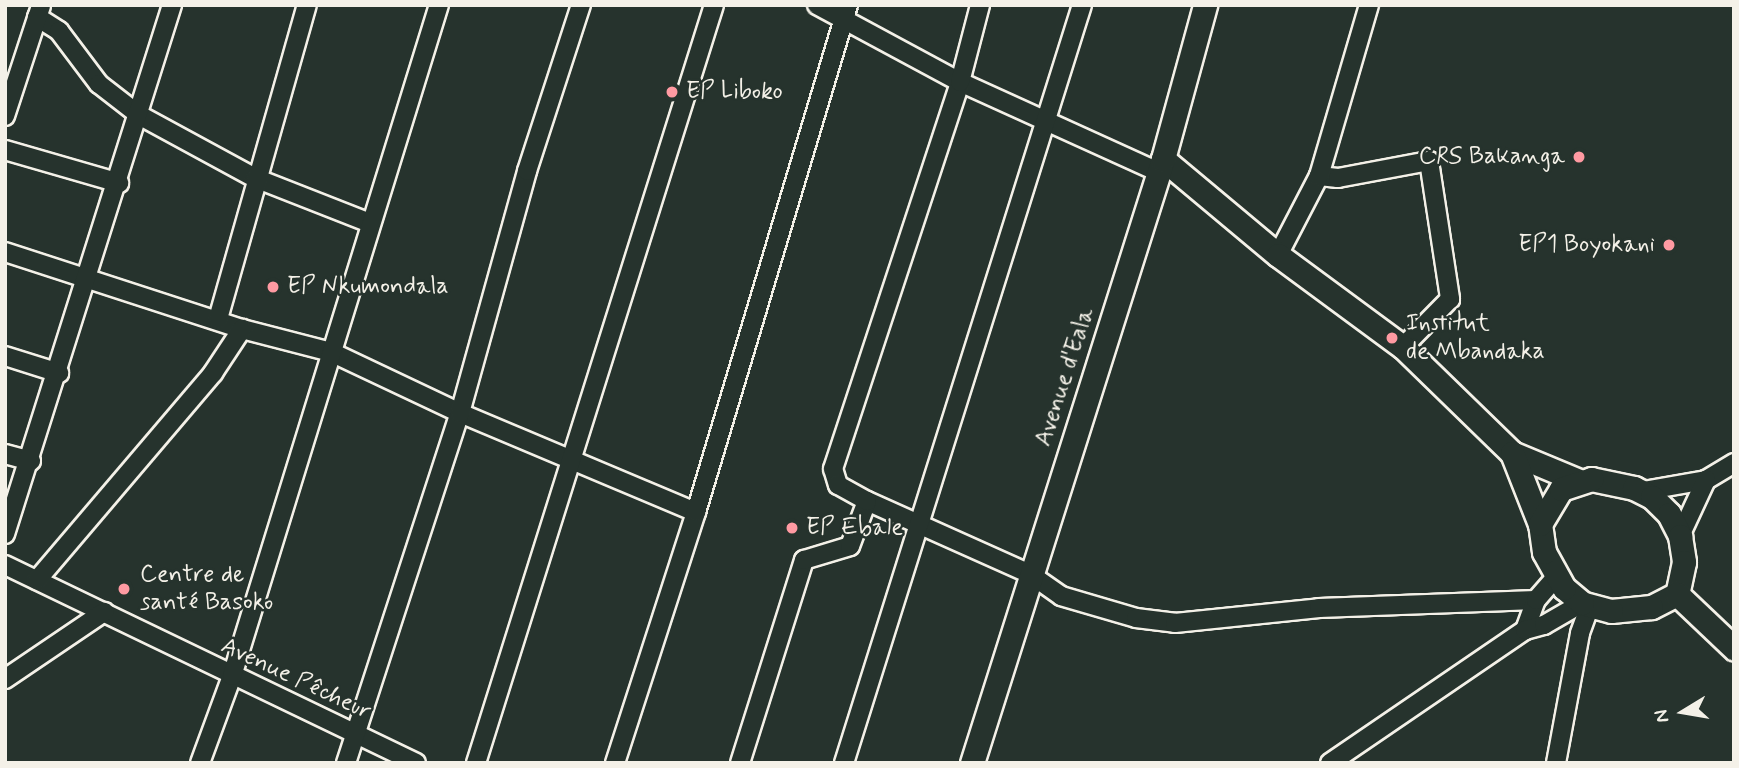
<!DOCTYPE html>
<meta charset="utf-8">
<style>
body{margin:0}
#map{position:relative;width:1739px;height:768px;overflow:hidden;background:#26332d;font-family:Mynerve,sans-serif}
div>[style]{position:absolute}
.roads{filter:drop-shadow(2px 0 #f4f1e8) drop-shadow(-2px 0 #f4f1e8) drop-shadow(0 2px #f4f1e8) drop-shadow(0 -2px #f4f1e8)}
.street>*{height:18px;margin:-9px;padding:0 9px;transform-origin:9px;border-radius:9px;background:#26332d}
.secondary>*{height:23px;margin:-11.5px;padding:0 11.5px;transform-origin:11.5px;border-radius:11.5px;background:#26332d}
.dots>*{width:19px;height:19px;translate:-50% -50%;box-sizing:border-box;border:4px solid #26332d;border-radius:50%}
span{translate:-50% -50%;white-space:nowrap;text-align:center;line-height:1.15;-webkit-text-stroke:5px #26332d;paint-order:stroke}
.poi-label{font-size:24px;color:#f4f1e8}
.left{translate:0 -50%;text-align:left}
.right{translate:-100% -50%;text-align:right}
.street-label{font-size:24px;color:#f4f1e8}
.frame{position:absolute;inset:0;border:7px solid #f4f1e8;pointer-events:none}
.north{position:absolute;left:1648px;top:677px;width:70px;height:70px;-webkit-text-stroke:5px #26332d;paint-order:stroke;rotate:259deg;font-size:19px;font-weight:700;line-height:28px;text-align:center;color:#f4f1e8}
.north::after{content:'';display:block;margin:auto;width:24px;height:32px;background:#f4f1e8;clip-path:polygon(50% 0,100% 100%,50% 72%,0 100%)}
</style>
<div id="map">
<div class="roads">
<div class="street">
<div style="left:817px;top:5px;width:162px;rotate:28.3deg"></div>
<div style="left:960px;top:82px;width:217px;rotate:24.4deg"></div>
<div style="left:37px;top:17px;width:26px;rotate:32deg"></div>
<div style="left:59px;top:31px;width:66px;rotate:53deg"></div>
<div style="left:99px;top:84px;width:51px;rotate:37.8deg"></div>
<div style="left:139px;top:115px;width:132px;rotate:28.5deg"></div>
<div style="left:255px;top:178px;width:123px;rotate:21.4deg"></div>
<div style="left:5px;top:116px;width:116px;rotate:-71.9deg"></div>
<div style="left:5px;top:150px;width:119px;rotate:16.1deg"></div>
<div style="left:1319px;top:176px;width:19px;rotate:6deg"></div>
<div style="left:1338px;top:178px;width:93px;rotate:-10.6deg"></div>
<div style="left:1429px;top:161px;width:140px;rotate:81.3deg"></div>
<div style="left:1450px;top:299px;width:67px;rotate:134.4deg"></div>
<div style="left:5px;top:252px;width:249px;rotate:18deg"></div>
<div style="left:242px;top:329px;width:92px;rotate:14.5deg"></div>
<div style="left:331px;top:352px;width:143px;rotate:25.3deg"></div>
<div style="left:460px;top:413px;width:256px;rotate:22.8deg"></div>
<div style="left:1278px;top:255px;width:89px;rotate:-62.6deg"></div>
<div style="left:1319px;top:176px;width:178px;rotate:-73.7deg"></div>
<div style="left:218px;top:319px;width:326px;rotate:-74.2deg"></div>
<div style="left:5px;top:356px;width:57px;rotate:17.5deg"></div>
<div style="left:5px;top:454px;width:27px;rotate:15deg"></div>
<div style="left:1643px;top:491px;width:64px;rotate:-9.9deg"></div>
<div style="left:1706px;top:480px;width:33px;rotate:-31deg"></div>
<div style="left:867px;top:501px;width:179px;rotate:24.1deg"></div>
<div style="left:1030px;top:574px;width:38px;rotate:35deg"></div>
<div style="left:1061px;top:596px;width:78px;rotate:16.3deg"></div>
<div style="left:1136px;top:618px;width:39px;rotate:7deg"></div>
<div style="left:1175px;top:623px;width:145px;rotate:-5.9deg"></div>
<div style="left:1319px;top:608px;width:217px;rotate:-2.1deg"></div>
<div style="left:5px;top:534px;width:555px;rotate:-72.48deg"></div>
<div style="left:1680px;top:536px;width:62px;rotate:-65.1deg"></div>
<div style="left:5px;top:565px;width:456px;rotate:25.7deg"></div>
<div style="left:37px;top:580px;width:272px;rotate:-49.6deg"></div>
<div style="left:213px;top:373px;width:53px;rotate:-56.6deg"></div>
<div style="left:1525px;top:630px;width:32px;rotate:-70deg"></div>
<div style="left:1536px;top:600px;width:30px;rotate:-49deg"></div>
<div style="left:5px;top:679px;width:120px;rotate:-34.1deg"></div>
<div style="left:200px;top:763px;width:93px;rotate:-69.8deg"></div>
<div style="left:232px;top:676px;width:702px;rotate:-72.86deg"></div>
<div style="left:346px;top:763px;width:368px;rotate:-72deg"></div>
<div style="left:460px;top:413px;width:251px;rotate:-74.5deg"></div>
<div style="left:527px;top:171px;width:175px;rotate:-72deg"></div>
<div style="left:476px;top:763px;width:794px;rotate:-72.57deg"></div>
<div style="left:615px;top:763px;width:264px;rotate:-72.1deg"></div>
<div style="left:696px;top:512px;width:529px;rotate:-73.31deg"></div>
<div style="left:740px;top:763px;width:213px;rotate:-72.5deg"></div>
<div style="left:804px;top:560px;width:48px;rotate:-16.9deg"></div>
<div style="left:850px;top:546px;width:48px;rotate:-69.3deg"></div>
<div style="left:867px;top:501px;width:33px;rotate:-151deg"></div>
<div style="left:838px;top:485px;width:17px;rotate:-107deg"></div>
<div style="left:833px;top:469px;width:407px;rotate:-71.8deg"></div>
<div style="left:960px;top:82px;width:80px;rotate:-75.4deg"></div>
<div style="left:844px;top:763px;width:794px;rotate:-72.57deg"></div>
<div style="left:1330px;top:763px;width:236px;rotate:-34.3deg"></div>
<div style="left:1525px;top:630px;width:20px;rotate:-15deg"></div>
<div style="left:1544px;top:625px;width:44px;rotate:-30.1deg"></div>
<div style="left:1556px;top:763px;width:132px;rotate:-79.5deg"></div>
<div style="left:1580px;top:633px;width:29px;rotate:-70deg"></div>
</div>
<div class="secondary">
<div style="left:1163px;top:159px;width:150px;rotate:39.9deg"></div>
<div style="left:1278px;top:255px;width:155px;rotate:36.4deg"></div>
<div style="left:1403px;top:347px;width:152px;rotate:44.2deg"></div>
<div style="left:1512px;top:453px;width:73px;rotate:22.7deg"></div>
<div style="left:1512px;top:453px;width:76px;rotate:68.5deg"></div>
<div style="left:1591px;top:479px;width:44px;rotate:11.8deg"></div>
<div style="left:1634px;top:488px;width:20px;rotate:27deg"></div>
<div style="left:1652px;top:497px;width:24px;rotate:45deg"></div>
<div style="left:1669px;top:514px;width:25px;rotate:63deg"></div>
<div style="left:1680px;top:536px;width:26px;rotate:81deg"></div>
<div style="left:1684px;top:562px;width:33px;rotate:102deg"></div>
<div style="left:1677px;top:594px;width:29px;rotate:153deg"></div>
<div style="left:1651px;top:607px;width:40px;rotate:174.3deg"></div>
<div style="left:1611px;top:611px;width:30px;rotate:-165deg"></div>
<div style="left:1582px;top:603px;width:23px;rotate:-140deg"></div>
<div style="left:1564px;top:588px;width:41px;rotate:-119.1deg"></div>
<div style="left:1544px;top:552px;width:28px;rotate:-98deg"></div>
<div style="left:1540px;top:524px;width:41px;rotate:-59deg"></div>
<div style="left:1561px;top:489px;width:32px;rotate:-18deg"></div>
<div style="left:1677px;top:594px;width:79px;rotate:43.5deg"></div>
<div style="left:972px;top:763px;width:633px;rotate:-72.45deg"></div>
<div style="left:1163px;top:159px;width:160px;rotate:-74.7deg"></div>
</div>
</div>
<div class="dots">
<div style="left:672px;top:92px;background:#ff9aa2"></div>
<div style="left:1579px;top:157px;background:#ff9aa2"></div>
<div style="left:1669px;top:245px;background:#ff9aa2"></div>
<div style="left:273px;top:287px;background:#ff9aa2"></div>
<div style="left:1392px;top:338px;background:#ff9aa2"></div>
<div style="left:792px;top:528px;background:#ff9aa2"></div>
<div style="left:124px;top:589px;background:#ff9aa2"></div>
</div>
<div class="poi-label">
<span class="left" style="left:686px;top:92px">EP Liboko</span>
<span class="right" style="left:1565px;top:157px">CRS Bakanga</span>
<span class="right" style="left:1655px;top:245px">EP1 Boyokani</span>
<span class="left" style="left:287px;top:287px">EP Nkumondala</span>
<span class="left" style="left:1406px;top:338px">Institut<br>de Mbandaka</span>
<span class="left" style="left:806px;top:528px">EP Ebale</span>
<span class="left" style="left:140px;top:589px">Centre de<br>santé Basoko</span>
</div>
<div class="street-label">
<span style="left:1065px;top:377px;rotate:-72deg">Avenue d'Eala</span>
<span style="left:296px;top:679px;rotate:25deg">Avenue Pêcheur</span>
</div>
<div class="frame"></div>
<div class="north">N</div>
</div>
